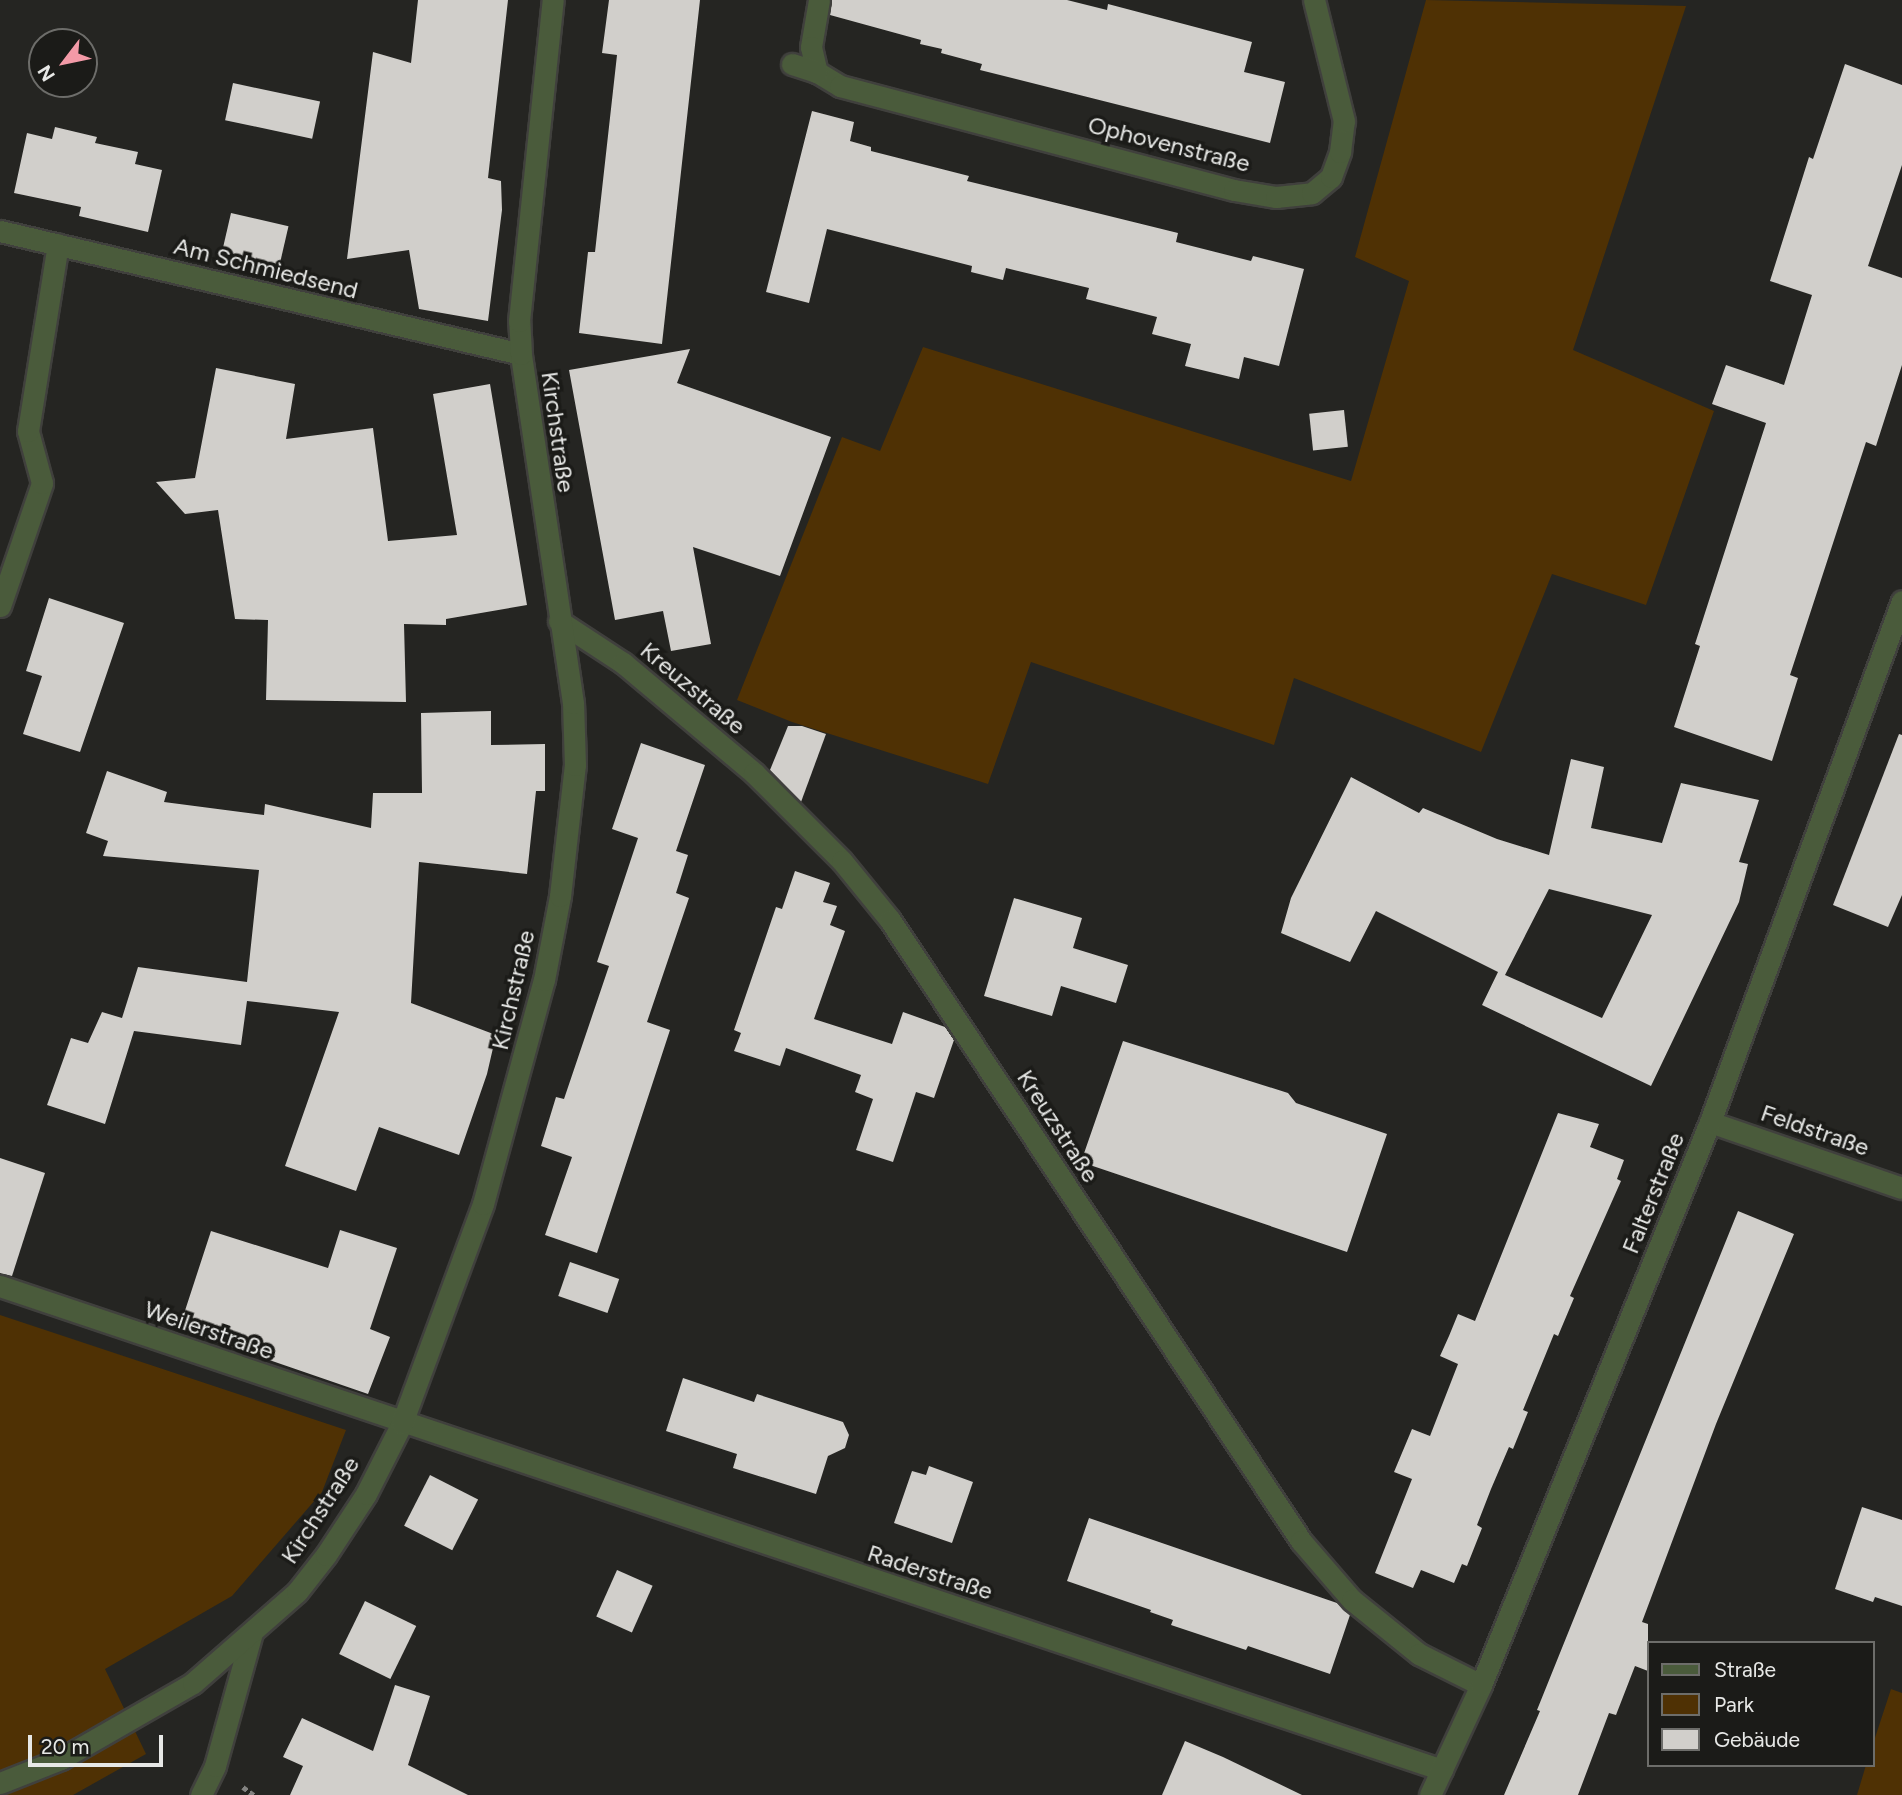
<!DOCTYPE html>
<meta charset="utf-8">
<style>
body{margin:0}
#map{position:relative;width:1902px;height:1795px;overflow:hidden;background:#252522;font-family:Figtree,sans-serif}
div>[style]{position:absolute}
.green>*{inset:0;background:#4f3104}
.building>*{inset:0;background:#d1cfcb;transform-origin:0 0}
.path>*{height:4.5px;margin-top:-2.25px;transform-origin:0;background:repeating-linear-gradient(90deg,#838381 0 5px,transparent 0 8.5px)}
.roads{filter:drop-shadow(2px 0 #40403d) drop-shadow(-2px 0 #40403d) drop-shadow(0 2px #40403d) drop-shadow(0 -2px #40403d)}
.lane>*{height:21px;margin:-10.5px;padding:0 10.5px;transform-origin:10.5px;border-radius:10.5px;background:#4a5b3b}
.street>*{height:21px;margin:-10.5px;padding:0 10.5px;transform-origin:10.5px;border-radius:10.5px;background:#4a5b3b}
span{translate:-50% -50%;white-space:nowrap;text-align:center;line-height:1.15;-webkit-text-stroke:7px #1b1b18;paint-order:stroke}
.street-label{font-size:24px;color:#e7e8e6}
.legend{position:absolute;left:1647px;top:1641px;width:228px;height:126px;box-sizing:border-box;background:#1b1b18;border:2px solid #6d6d6a;margin:0;padding:9px 12px;list-style:none;font-size:21px;color:#e7e8e6}
.legend li{display:flex;align-items:center;gap:14px;height:35px}
.legend b{width:35px;border:2px solid #6d6d6a}
.north{position:absolute;left:28px;top:28px;width:70px;height:70px;box-sizing:border-box;background:#1b1b18;border:2px solid #6d6d6a;border-radius:50%;rotate:238deg;font-size:19px;font-weight:700;line-height:28px;text-align:center;color:#e7e8e6}
.north::after{content:'';display:block;margin:auto;width:24px;height:32px;background:#f39aa7;clip-path:polygon(50% 0,100% 100%,50% 72%,0 100%)}
.scale{position:absolute;left:28px;top:1735px;width:135px;height:32px;box-sizing:border-box;border:4px solid #e7e8e6;border-top:0;padding-left:9px;font-size:21px;line-height:24px;white-space:nowrap;color:#e7e8e6;-webkit-text-stroke:5px #1b1b18;paint-order:stroke}
</style>
<div id="map">
<div class="green">
<div style="clip-path:polygon(1426px 0,1686px 6px,1573px 350px,1714px 411px,1646px 605px,1552px 574px,1481px 752px,1294px 678px,1274px 745px,1031px 662px,988px 784px,792px 722px,737px 700px,842px 437px,880px 451px,923px 347px,1351px 481px,1409px 281px,1355px 257px)"></div>
<div style="clip-path:polygon(0 1315px,346px 1430px,322px 1492px,232px 1596px,105px 1669px,146px 1754px,73px 1795px,0 1795px)"></div>
<div style="clip-path:polygon(1891px 1689px,1902px 1693px,1902px 1795px,1857px 1795px,1866px 1765px,1872px 1765px,1872px 1747px)"></div>
</div>
<div class="building">
<div style="clip-path:polygon(418px 0,508px 0,488px 178px,501px 181px,502px 210px,488px 321px,419px 309px,409px 250px,347px 259px,373px 52px,411px 63px)"></div>
<div style="clip-path:polygon(609px 0,700px 0,662px 344px,579px 333px,588px 252px,595px 252px,617px 55px,602px 53px)"></div>
<div style="clip-path:polygon(832px 0,1067px 0,1107px 10px,1108px 4px,1252px 42px,1244px 72px,1285px 82px,1270px 143px,980px 70px,982px 64px,941px 53px,942px 49px,920px 44px,921px 40px,830px 15px)"></div>
<div style="clip-path:polygon(1845px 64px,1902px 85px,1902px 165px,1868px 266px,1902px 278px,1902px 365px,1876px 446px,1866px 442px,1790px 675px,1798px 678px,1772px 761px,1674px 727px,1700px 646px,1695px 644px,1766px 423px,1712px 404px,1726px 365px,1784px 385px,1812px 295px,1770px 281px,1809px 157px,1813px 159px)"></div>
<div style="left:233px;top:83px;width:89px;height:38px;rotate:12deg"></div>
<div style="clip-path:polygon(812px 111px,854px 122px,850px 141px,871px 147px,871px 151px,969px 176px,967px 181px,1178px 233px,1176px 242px,1251px 261px,1253px 256px,1304px 269px,1279px 366px,1244px 357px,1239px 379px,1185px 366px,1191px 344px,1152px 334px,1157px 317px,1086px 299px,1089px 288px,1006px 268px,1003px 280px,971px 272px,972px 266px,827px 229px,809px 303px,766px 292px)"></div>
<div style="clip-path:polygon(55px 127px,97px 137px,95px 143px,138px 152px,135px 164px,162px 170px,148px 232px,79px 216px,81px 207px,14px 193px,27px 133px,52px 139px)"></div>
<div style="left:231px;top:213px;width:59px;height:40px;rotate:13deg"></div>
<div style="clip-path:polygon(690px 349px,677px 383px,831px 437px,780px 576px,693px 547px,711px 644px,671px 651px,663px 611px,615px 620px,569px 370px)"></div>
<div style="clip-path:polygon(216px 368px,295px 384px,286px 439px,373px 428px,388px 541px,457px 535px,433px 394px,490px 384px,527px 605px,446px 619px,446px 625px,404px 624px,406px 702px,266px 700px,268px 620px,235px 619px,218px 510px,185px 514px,156px 482px,195px 478px)"></div>
<div style="left:1344px;top:410px;width:37px;height:35px;rotate:84deg"></div>
<div style="clip-path:polygon(49px 598px,124px 623px,80px 752px,23px 734px,42px 676px,26px 671px)"></div>
<div style="clip-path:polygon(491px 711px,491px 745px,545px 744px,545px 791px,536px 791px,527px 874px,419px 862px,411px 1003px,496px 1035px,487px 1074px,459px 1155px,379px 1127px,356px 1191px,285px 1166px,339px 1012px,247px 1001px,241px 1045px,134px 1031px,105px 1124px,47px 1105px,71px 1038px,88px 1043px,102px 1012px,122px 1018px,138px 967px,247px 982px,259px 870px,103px 856px,108px 841px,86px 833px,107px 771px,167px 792px,164px 802px,264px 815px,265px 804px,371px 828px,373px 793px,422px 793px,421px 713px)"></div>
<div style="clip-path:polygon(788px 726px,802px 726px,826px 734px,801px 802px,770px 770px)"></div>
<div style="clip-path:polygon(1899px 734px,1902px 735px,1902px 895px,1888px 927px,1833px 905px)"></div>
<div style="clip-path:polygon(641px 743px,705px 765px,676px 851px,688px 855px,676px 893px,689px 898px,647px 1022px,670px 1030px,597px 1253px,545px 1235px,572px 1157px,541px 1146px,556px 1097px,564px 1099px,609px 966px,597px 962px,638px 838px,612px 829px)"></div>
<div style="clip-path:polygon(evenodd,1571px 759px,1604px 767px,1591px 828px,1662px 843px,1681px 783px,1759px 800px,1739px 862px,1748px 864px,1739px 902px,1651px 1086px,1482px 1005px,1498px 972px,1376px 911px,1350px 962px,1281px 933px,1291px 898px,1351px 777px,1419px 813px,1423px 808px,1497px 839px,1549px 855px,1571px 759px,1549px 889px,1652px 915px,1602px 1018px,1505px 975px,1549px 889px)"></div>
<div style="clip-path:polygon(795px 871px,830px 883px,823px 902px,837px 906px,830px 925px,845px 931px,814px 1019px,892px 1044px,903px 1012px,945px 1027px,954px 1040px,934px 1098px,916px 1092px,893px 1162px,856px 1150px,873px 1099px,855px 1092px,861px 1075px,786px 1048px,780px 1066px,734px 1051px,741px 1033px,734px 1030px,776px 907px,782px 909px)"></div>
<div style="clip-path:polygon(1014px 898px,1082px 918px,1073px 948px,1128px 965px,1116px 1003px,1061px 986px,1052px 1016px,984px 996px)"></div>
<div style="clip-path:polygon(1123px 1041px,1288px 1093px,1296px 1103px,1387px 1134px,1347px 1252px,1081px 1162px)"></div>
<div style="clip-path:polygon(1558px 1113px,1599px 1124px,1590px 1147px,1624px 1160px,1617px 1179px,1621px 1181px,1570px 1296px,1574px 1298px,1558px 1336px,1554px 1334px,1523px 1410px,1528px 1412px,1513px 1449px,1509px 1447px,1491px 1489px,1477px 1525px,1482px 1528px,1467px 1566px,1462px 1564px,1454px 1583px,1421px 1570px,1413px 1588px,1375px 1573px,1412px 1479px,1394px 1472px,1412px 1429px,1430px 1436px,1458px 1364px,1440px 1356px,1449px 1336px,1458px 1314px,1475px 1321px)"></div>
<div style="clip-path:polygon(0 1158px,45px 1173px,12px 1276px,0 1273px)"></div>
<div style="clip-path:polygon(1738px 1211px,1794px 1234px,1716px 1424px,1642px 1622px,1648px 1624px,1648px 1671px,1635px 1666px,1616px 1715px,1609px 1713px,1578px 1795px,1504px 1795px,1540px 1711px,1537px 1710px)"></div>
<div style="clip-path:polygon(340px 1230px,397px 1248px,370px 1329px,390px 1337px,368px 1394px,179px 1329px,211px 1231px,328px 1268px)"></div>
<div style="left:570px;top:1262px;width:52px;height:36px;rotate:19deg"></div>
<div style="clip-path:polygon(683px 1378px,754px 1402px,757px 1394px,843px 1422px,849px 1435px,845px 1448px,828px 1456px,816px 1494px,733px 1468px,737px 1454px,666px 1431px)"></div>
<div style="clip-path:polygon(929px 1466px,973px 1482px,952px 1543px,894px 1523px,912px 1471px,926px 1475px)"></div>
<div style="left:430px;top:1475px;width:54px;height:57px;rotate:27deg"></div>
<div style="clip-path:polygon(1862px 1507px,1902px 1520px,1902px 1606px,1875px 1597px,1873px 1602px,1835px 1589px)"></div>
<div style="clip-path:polygon(1089px 1518px,1337px 1603px,1350px 1615px,1330px 1674px,1248px 1646px,1246px 1650px,1171px 1625px,1173px 1620px,1150px 1612px,1151px 1610px,1067px 1581px)"></div>
<div style="left:617px;top:1570px;width:39px;height:51px;rotate:24deg"></div>
<div style="left:365px;top:1601px;width:57px;height:59px;rotate:26deg"></div>
<div style="clip-path:polygon(395px 1685px,430px 1696px,408px 1765px,468px 1795px,290px 1795px,303px 1766px,283px 1757px,302px 1718px,373px 1751px)"></div>
<div style="clip-path:polygon(1185px 1741px,1223px 1757px,1302px 1795px,1162px 1795px)"></div>
</div>
<div class="path">
<div style="left:243px;top:1787px;width:14px;rotate:36deg"></div>
</div>
<div class="roads">
<div class="lane">
<div style="left:0;top:606px;width:130px;rotate:-71.1deg"></div>
<div style="left:42px;top:483px;width:54px;rotate:-105.1deg"></div>
<div style="left:28px;top:431px;width:189px;rotate:-80.9deg"></div>
<div style="left:201px;top:1795px;width:32px;rotate:-64deg"></div>
<div style="left:215px;top:1766px;width:138px;rotate:-74.5deg"></div>
</div>
<div class="street">
<div style="left:819px;top:0;width:48px;rotate:99.7deg"></div>
<div style="left:811px;top:47px;width:26px;rotate:77deg"></div>
<div style="left:817px;top:72px;width:27px;rotate:31deg"></div>
<div style="left:840px;top:86px;width:407px;rotate:14.8deg"></div>
<div style="left:1234px;top:190px;width:43px;rotate:9.5deg"></div>
<div style="left:1276px;top:197px;width:36px;rotate:-6deg"></div>
<div style="left:1312px;top:193px;width:25px;rotate:-40deg"></div>
<div style="left:1331px;top:177px;width:27px;rotate:-70deg"></div>
<div style="left:1340px;top:152px;width:31px;rotate:-83deg"></div>
<div style="left:1344px;top:121px;width:125px;rotate:-103.9deg"></div>
<div style="left:792px;top:64px;width:26px;rotate:18deg"></div>
<div style="left:0;top:231px;width:535px;rotate:13.28deg"></div>
<div style="left:559px;top:621px;width:77px;rotate:33.3deg"></div>
<div style="left:623px;top:663px;width:171px;rotate:40deg"></div>
<div style="left:754px;top:773px;width:124px;rotate:45deg"></div>
<div style="left:842px;top:861px;width:76px;rotate:50.9deg"></div>
<div style="left:890px;top:920px;width:745px;rotate:56.5deg"></div>
<div style="left:1301px;top:1541px;width:78px;rotate:49.2deg"></div>
<div style="left:1352px;top:1600px;width:86px;rotate:38.9deg"></div>
<div style="left:1419px;top:1654px;width:69px;rotate:26.6deg"></div>
<div style="left:1710px;top:1122px;width:203px;rotate:19deg"></div>
<div style="left:0;top:1286px;width:1521px;rotate:18.55deg"></div>
<div style="left:0;top:1783px;width:66px;rotate:-21.5deg"></div>
<div style="left:61px;top:1759px;width:152px;rotate:-29.9deg"></div>
<div style="left:193px;top:1683px;width:138px;rotate:-41.2deg"></div>
<div style="left:297px;top:1592px;width:47px;rotate:-51.9deg"></div>
<div style="left:326px;top:1555px;width:73px;rotate:-56.7deg"></div>
<div style="left:366px;top:1494px;width:80px;rotate:-63.1deg"></div>
<div style="left:402px;top:1423px;width:233px;rotate:-69.7deg"></div>
<div style="left:483px;top:1204px;width:232px;rotate:-74.8deg"></div>
<div style="left:544px;top:980px;width:86px;rotate:-79.2deg"></div>
<div style="left:560px;top:896px;width:132px;rotate:-83.5deg"></div>
<div style="left:575px;top:765px;width:62px;rotate:-91.8deg"></div>
<div style="left:573px;top:703px;width:353px;rotate:-98.5deg"></div>
<div style="left:521px;top:354px;width:33px;rotate:-93deg"></div>
<div style="left:519px;top:321px;width:323px;rotate:-84deg"></div>
<div style="left:1430px;top:1795px;width:121px;rotate:-65.1deg"></div>
<div style="left:1481px;top:1685px;width:608px;rotate:-67.87deg"></div>
<div style="left:1710px;top:1122px;width:555px;rotate:-69.77deg"></div>
</div>
</div>
<div class="street-label">
<span style="left:1169px;top:144px;rotate:14deg">Ophovenstraße</span>
<span style="left:266px;top:268px;rotate:14deg">Am Schmiedsend</span>
<span style="left:558px;top:432px;rotate:82deg">Kirchstraße</span>
<span style="left:693px;top:688px;rotate:40deg">Kreuzstraße</span>
<span style="left:513px;top:990px;rotate:-77deg">Kirchstraße</span>
<span style="left:1058px;top:1126px;rotate:57deg">Kreuzstraße</span>
<span style="left:1815px;top:1130px;rotate:19deg">Feldstraße</span>
<span style="left:1653px;top:1193px;rotate:-68deg">Falterstraße</span>
<span style="left:209px;top:1330px;rotate:19deg">Weilerstraße</span>
<span style="left:320px;top:1510px;rotate:-57deg">Kirchstraße</span>
<span style="left:930px;top:1572px;rotate:18deg">Raderstraße</span>
</div>
<ul class="legend">
<li><b style="height:9px;background:#4a5b3b"></b>Straße</li>
<li><b style="height:19px;background:#4f3104"></b>Park</li>
<li><b style="height:19px;background:#d1cfcb"></b>Gebäude</li>
</ul>
<div class="north">N</div>
<div class="scale">20 m</div>
</div>
